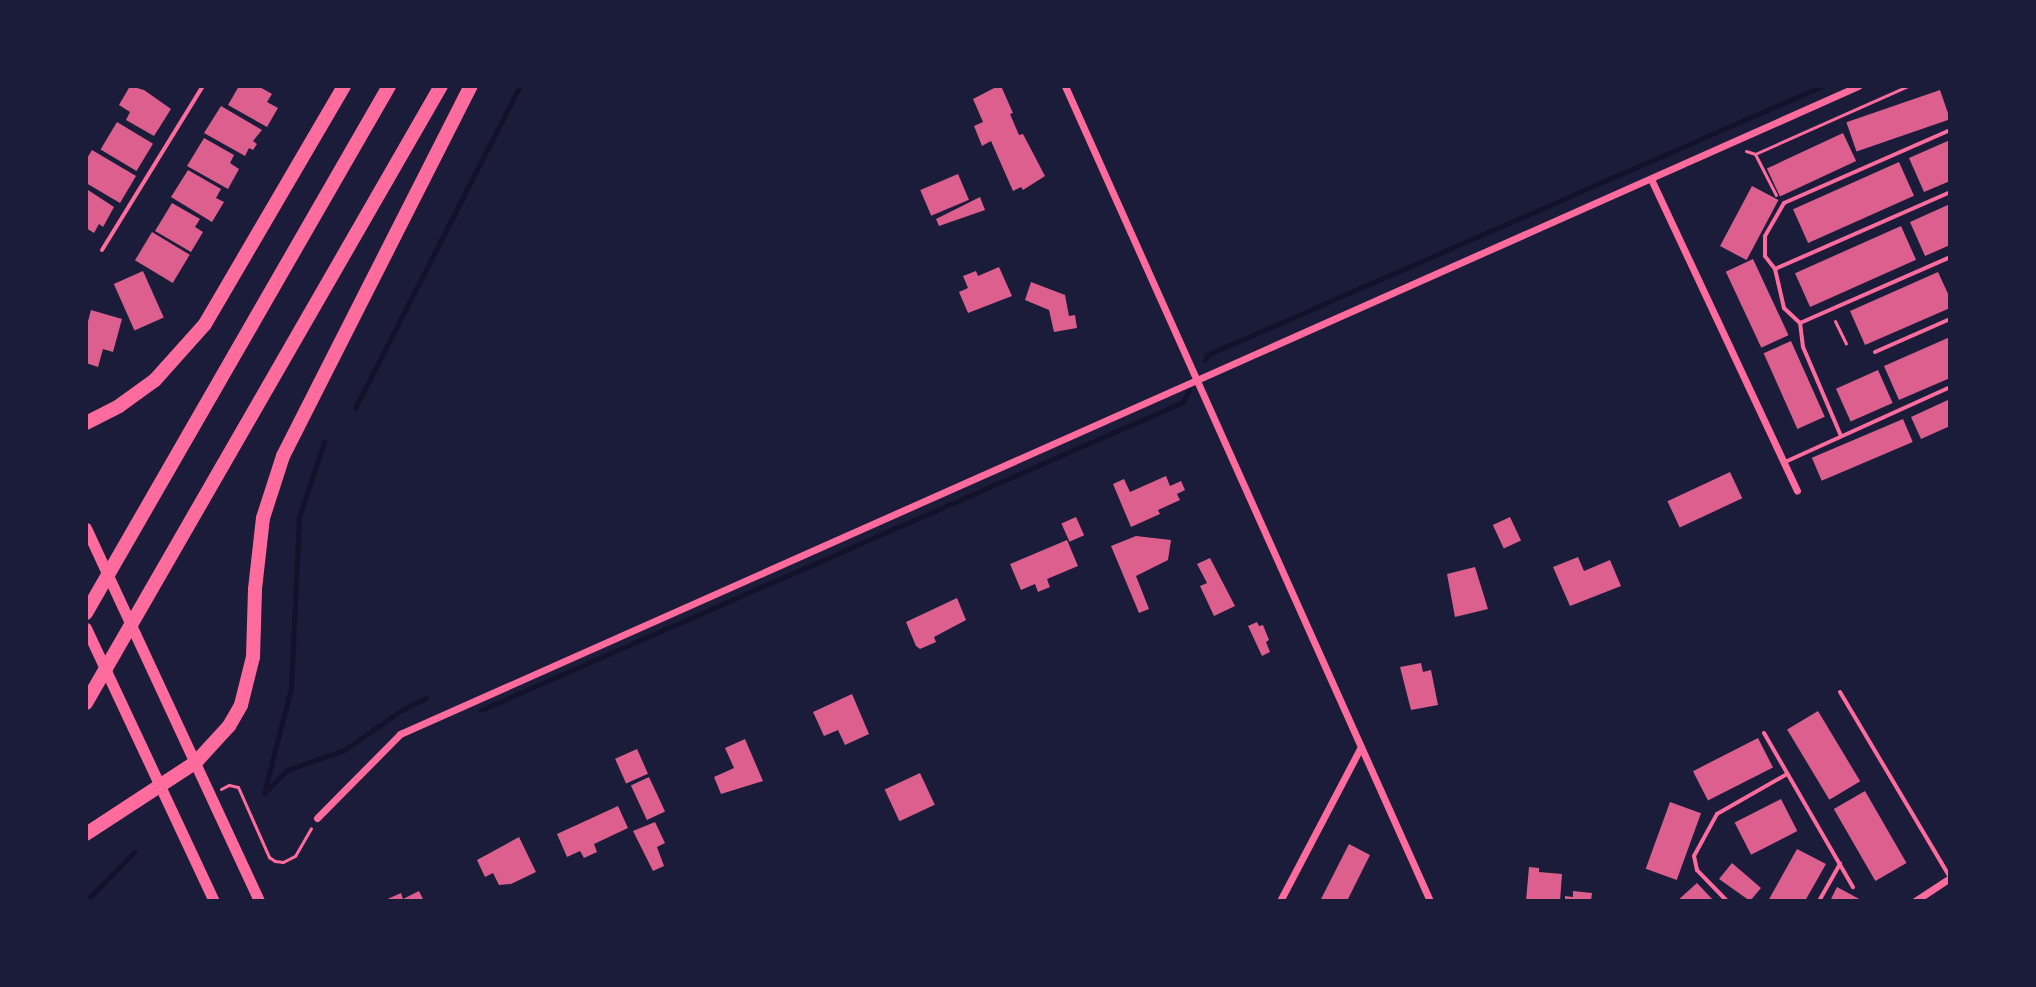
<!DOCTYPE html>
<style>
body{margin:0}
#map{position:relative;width:2036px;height:987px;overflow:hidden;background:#1b1b3a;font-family:Lora,serif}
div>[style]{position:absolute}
.stream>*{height:5px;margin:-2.5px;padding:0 2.5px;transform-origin:2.5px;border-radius:2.5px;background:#12122b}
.building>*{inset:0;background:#dd5f8e;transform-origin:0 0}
.path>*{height:3px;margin:-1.5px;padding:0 1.5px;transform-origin:1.5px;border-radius:1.5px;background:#ff6b9d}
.service>*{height:4px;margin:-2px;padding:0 2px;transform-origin:2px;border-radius:2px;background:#ff6b9d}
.minor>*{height:7px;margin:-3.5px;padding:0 3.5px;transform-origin:3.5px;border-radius:3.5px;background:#ff6b9d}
.secondary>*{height:11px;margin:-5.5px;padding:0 5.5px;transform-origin:5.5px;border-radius:5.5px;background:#ff6b9d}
.motorway>*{height:14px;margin:-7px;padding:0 7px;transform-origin:7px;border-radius:7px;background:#ff6b9d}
span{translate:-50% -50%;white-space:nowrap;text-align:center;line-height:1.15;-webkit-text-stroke:8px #1b1b3a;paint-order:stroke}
.frame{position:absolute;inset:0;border:88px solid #1b1b3a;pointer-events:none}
</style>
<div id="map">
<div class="stream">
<div style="left:1205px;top:360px;width:5px;rotate:-68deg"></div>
<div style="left:1207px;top:355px;width:671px;rotate:-23.62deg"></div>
<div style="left:355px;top:408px;width:362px;rotate:-62.9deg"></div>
<div style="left:481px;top:710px;width:767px;rotate:-23.69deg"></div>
<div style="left:1183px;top:402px;width:13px;rotate:-63deg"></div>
<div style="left:265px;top:792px;width:31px;rotate:-45deg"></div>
<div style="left:287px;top:770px;width:60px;rotate:-19.3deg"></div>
<div style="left:344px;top:750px;width:70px;rotate:-34.6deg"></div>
<div style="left:402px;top:710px;width:27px;rotate:-27deg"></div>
<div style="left:264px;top:793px;width:108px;rotate:-75.6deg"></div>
<div style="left:291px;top:688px;width:171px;rotate:-87.3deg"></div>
<div style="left:299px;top:517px;width:79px;rotate:-71.6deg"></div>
<div style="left:86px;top:901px;width:69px;rotate:-45.6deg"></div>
</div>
<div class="building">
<div style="clip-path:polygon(130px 86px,144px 90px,171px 109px,154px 136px,126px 120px,130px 112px,119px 105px)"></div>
<div style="clip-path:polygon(239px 86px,258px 86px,272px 94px,267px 102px,278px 108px,267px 127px,228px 105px)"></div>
<div style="clip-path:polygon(998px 86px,1001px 86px,1013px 113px,1010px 114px,1019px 135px,1023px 134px,1045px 176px,1023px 190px,1021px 187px,1013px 191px,991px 141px,982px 146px,974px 126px,983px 122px,973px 99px)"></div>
<div style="left:1940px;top:90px;width:31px;height:99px;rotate:71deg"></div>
<div style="clip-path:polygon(221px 106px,262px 130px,253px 141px,257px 144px,253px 150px,249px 148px,245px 156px,204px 133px)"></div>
<div style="left:117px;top:122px;width:42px;height:32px;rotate:31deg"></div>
<div style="left:1843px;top:133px;width:31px;height:84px;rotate:65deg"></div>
<div style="clip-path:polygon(204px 138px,234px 155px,230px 163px,239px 169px,228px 189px,187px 166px)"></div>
<div style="clip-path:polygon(1950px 140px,1950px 181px,1924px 192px,1909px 158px)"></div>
<div style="clip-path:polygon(92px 150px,136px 176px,120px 203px,86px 183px,86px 160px)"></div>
<div style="left:1899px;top:162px;width:37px;height:116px;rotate:66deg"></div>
<div style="clip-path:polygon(188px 170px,221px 189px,216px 198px,224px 202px,212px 222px,171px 197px)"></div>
<div style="left:958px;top:174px;width:28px;height:41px;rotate:67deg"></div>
<div style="left:1752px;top:186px;width:30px;height:68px;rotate:28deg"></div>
<div style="clip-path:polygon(88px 190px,114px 207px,103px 227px,99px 224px,94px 233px,86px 228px)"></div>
<div style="clip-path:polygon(980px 197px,985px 210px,939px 226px,936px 219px)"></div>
<div style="clip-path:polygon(172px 203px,200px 219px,195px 227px,203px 232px,191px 252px,155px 231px)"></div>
<div style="clip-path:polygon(1950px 204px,1950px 245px,1925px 256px,1910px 222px)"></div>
<div style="left:1901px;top:226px;width:37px;height:116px;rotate:66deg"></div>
<div style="left:152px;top:232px;width:44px;height:33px;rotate:31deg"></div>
<div style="left:1753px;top:259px;width:84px;height:30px;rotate:65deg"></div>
<div style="clip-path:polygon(999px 267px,1012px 296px,968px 313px,959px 292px,968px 288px,963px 276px,976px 271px,978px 276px)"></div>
<div style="left:143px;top:271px;width:51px;height:32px;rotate:66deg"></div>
<div style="clip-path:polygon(1938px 272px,1950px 298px,1950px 308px,1865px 345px,1850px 311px)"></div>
<div style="clip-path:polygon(1031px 282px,1065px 295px,1069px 316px,1075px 315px,1077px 328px,1054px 332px,1049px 310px,1025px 300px)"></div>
<div style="clip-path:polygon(91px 310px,122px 319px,113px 352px,103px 349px,98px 367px,86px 363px,86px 329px)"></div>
<div style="clip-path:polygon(1950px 337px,1950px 378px,1899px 400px,1884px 366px)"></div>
<div style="left:1791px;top:341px;width:83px;height:30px;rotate:66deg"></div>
<div style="left:1878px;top:370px;width:36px;height:46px;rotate:66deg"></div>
<div style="clip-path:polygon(1950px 399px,1950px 426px,1921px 439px,1911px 417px)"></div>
<div style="left:1903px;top:419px;width:25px;height:99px;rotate:67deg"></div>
<div style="left:1730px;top:472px;width:29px;height:69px;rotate:65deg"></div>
<div style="clip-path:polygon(1166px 476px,1170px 486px,1181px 481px,1185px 490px,1177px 494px,1180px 500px,1158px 510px,1160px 514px,1131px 527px,1113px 484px,1124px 479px,1130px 492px)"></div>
<div style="left:1076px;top:517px;width:20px;height:16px;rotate:66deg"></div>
<div style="left:1510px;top:517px;width:26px;height:19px;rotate:65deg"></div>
<div style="clip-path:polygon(1136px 536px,1171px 540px,1168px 560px,1136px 576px,1149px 609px,1139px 613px,1111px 546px)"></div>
<div style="clip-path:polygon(1067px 540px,1078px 566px,1047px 579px,1050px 587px,1038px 592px,1035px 584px,1021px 590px,1010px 564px)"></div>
<div style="clip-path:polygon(1578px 557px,1584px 571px,1610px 560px,1621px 586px,1570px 606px,1553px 567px)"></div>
<div style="clip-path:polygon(1210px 558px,1235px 606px,1214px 616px,1200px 586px,1207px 583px,1197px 564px)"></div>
<div style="clip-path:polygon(1475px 567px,1488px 609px,1455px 617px,1447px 574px)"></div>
<div style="clip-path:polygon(957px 598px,966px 620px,934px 637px,936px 642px,920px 649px,916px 646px,906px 622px)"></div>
<div style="clip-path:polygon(1257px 622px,1259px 626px,1263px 625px,1269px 640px,1266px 642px,1270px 652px,1262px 656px,1248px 626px)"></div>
<div style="clip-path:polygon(1421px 663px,1423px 672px,1431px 670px,1438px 705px,1411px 710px,1400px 667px)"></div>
<div style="clip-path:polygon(852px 694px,869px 734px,845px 745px,838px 730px,824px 736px,813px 712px)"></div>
<div style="left:1818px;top:711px;width:82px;height:36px;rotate:59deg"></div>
<div style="left:1758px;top:738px;width:33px;height:73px;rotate:63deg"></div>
<div style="clip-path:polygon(745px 739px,763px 781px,721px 794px,714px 777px,734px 768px,725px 748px)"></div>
<div style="left:637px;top:749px;width:27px;height:24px;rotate:66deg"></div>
<div style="left:920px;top:773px;width:35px;height:39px;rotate:65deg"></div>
<div style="left:649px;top:777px;width:38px;height:20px;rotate:65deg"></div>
<div style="left:1865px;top:791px;width:83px;height:36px;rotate:60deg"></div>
<div style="left:1781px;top:799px;width:36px;height:52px;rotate:63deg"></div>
<div style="left:1670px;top:802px;width:33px;height:71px;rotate:20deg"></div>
<div style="clip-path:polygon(618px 806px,628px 828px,594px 844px,597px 852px,584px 858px,580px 851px,567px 857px,557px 834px)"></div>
<div style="clip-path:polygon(655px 822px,665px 843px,657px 847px,664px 866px,653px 871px,633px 831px)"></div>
<div style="clip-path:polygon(519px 837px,536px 872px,511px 884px,499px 885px,493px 873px,485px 877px,477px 860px)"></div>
<div style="clip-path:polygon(1349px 844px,1370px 855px,1347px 901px,1320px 901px)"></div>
<div style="clip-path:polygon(1797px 849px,1826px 864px,1805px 901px,1768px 901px)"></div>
<div style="clip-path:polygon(1732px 863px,1761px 888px,1750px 901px,1719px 879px)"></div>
<div style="clip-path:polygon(1529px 867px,1539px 868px,1539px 872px,1562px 874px,1560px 901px,1526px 901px)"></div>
<div style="clip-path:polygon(1697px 883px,1714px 901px,1677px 901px)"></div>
<div style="clip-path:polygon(1837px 887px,1863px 901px,1830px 901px)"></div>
<div style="clip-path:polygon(419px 891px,424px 901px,383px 901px,401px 893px,403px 899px)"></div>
<div style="clip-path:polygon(1573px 891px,1592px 893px,1591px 901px,1565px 901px,1565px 896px,1573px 897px)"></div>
</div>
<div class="path">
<div style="left:1746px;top:151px;width:9px;rotate:18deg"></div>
<div style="left:1755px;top:154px;width:167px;rotate:-24deg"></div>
<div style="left:1755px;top:154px;width:46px;rotate:62.9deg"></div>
<div style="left:1835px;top:321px;width:25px;rotate:64deg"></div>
<div style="left:221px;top:789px;width:9px;rotate:-27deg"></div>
<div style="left:229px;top:785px;width:9px;rotate:13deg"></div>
<div style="left:238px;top:787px;width:77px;rotate:66.1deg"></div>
<div style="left:269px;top:857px;width:7px;rotate:34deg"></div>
<div style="left:275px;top:861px;width:8px;rotate:7deg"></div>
<div style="left:283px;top:862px;width:13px;rotate:-27deg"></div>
<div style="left:295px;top:856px;width:32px;rotate:-60deg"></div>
</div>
<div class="service">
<div style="left:102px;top:250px;width:193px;rotate:-58.4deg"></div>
<div style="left:1775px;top:269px;width:191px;rotate:-23.7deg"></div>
<div style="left:1800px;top:323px;width:164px;rotate:-23.7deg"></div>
<div style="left:1875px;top:352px;width:82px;rotate:-23.7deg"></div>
<div style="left:1841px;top:436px;width:97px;rotate:-113.1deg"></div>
<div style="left:1803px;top:347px;width:24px;rotate:-97deg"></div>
<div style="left:1800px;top:323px;width:22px;rotate:-137deg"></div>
<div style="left:1784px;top:308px;width:40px;rotate:-103deg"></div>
<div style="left:1775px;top:269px;width:16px;rotate:-128deg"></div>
<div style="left:1765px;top:256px;width:20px;rotate:-90deg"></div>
<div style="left:1765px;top:236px;width:38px;rotate:-60deg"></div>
<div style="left:1784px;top:203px;width:181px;rotate:-23.7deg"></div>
<div style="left:1785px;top:462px;width:181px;rotate:-24.4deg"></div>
<div style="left:1840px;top:692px;width:215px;rotate:59.3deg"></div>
<div style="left:1764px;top:733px;width:178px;rotate:60deg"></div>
<div style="left:1727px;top:901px;width:43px;rotate:-134.1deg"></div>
<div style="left:1697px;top:870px;width:14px;rotate:-102deg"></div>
<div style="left:1694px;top:856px;width:48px;rotate:-61.3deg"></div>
<div style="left:1717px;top:814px;width:81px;rotate:-29.7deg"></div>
<div style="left:1819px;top:901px;width:43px;rotate:-60.4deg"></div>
</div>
<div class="minor">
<div style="left:1065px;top:86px;width:893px;rotate:65.87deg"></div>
<div style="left:1651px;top:179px;width:344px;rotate:64.9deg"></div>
<div style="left:317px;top:818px;width:118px;rotate:-45.3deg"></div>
<div style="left:400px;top:734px;width:1596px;rotate:-23.96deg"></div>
<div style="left:1280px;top:901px;width:174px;rotate:-62.3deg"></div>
<div style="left:1915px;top:901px;width:42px;rotate:-33.3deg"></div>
</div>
<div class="secondary">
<div style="left:86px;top:528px;width:411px;rotate:65.1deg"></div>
<div style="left:86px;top:628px;width:302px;rotate:64.9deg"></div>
</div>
<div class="motorway">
<div style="left:86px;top:423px;width:37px;rotate:-27deg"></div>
<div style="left:119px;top:406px;width:44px;rotate:-35.8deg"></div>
<div style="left:155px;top:380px;width:75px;rotate:-48.2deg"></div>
<div style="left:205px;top:324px;width:276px;rotate:-59.7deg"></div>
<div style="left:86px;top:613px;width:608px;rotate:-60.1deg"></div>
<div style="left:86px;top:703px;width:712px;rotate:-60.09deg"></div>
<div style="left:86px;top:834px;width:131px;rotate:-33.2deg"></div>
<div style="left:196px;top:762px;width:49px;rotate:-47.5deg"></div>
<div style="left:229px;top:726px;width:24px;rotate:-60deg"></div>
<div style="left:241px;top:705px;width:49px;rotate:-76deg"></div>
<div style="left:253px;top:657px;width:68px;rotate:-88.3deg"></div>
<div style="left:255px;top:589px;width:71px;rotate:-83.6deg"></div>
<div style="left:263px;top:518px;width:65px;rotate:-72.1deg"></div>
<div style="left:283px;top:456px;width:415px;rotate:-63.1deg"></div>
</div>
<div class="frame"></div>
</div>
